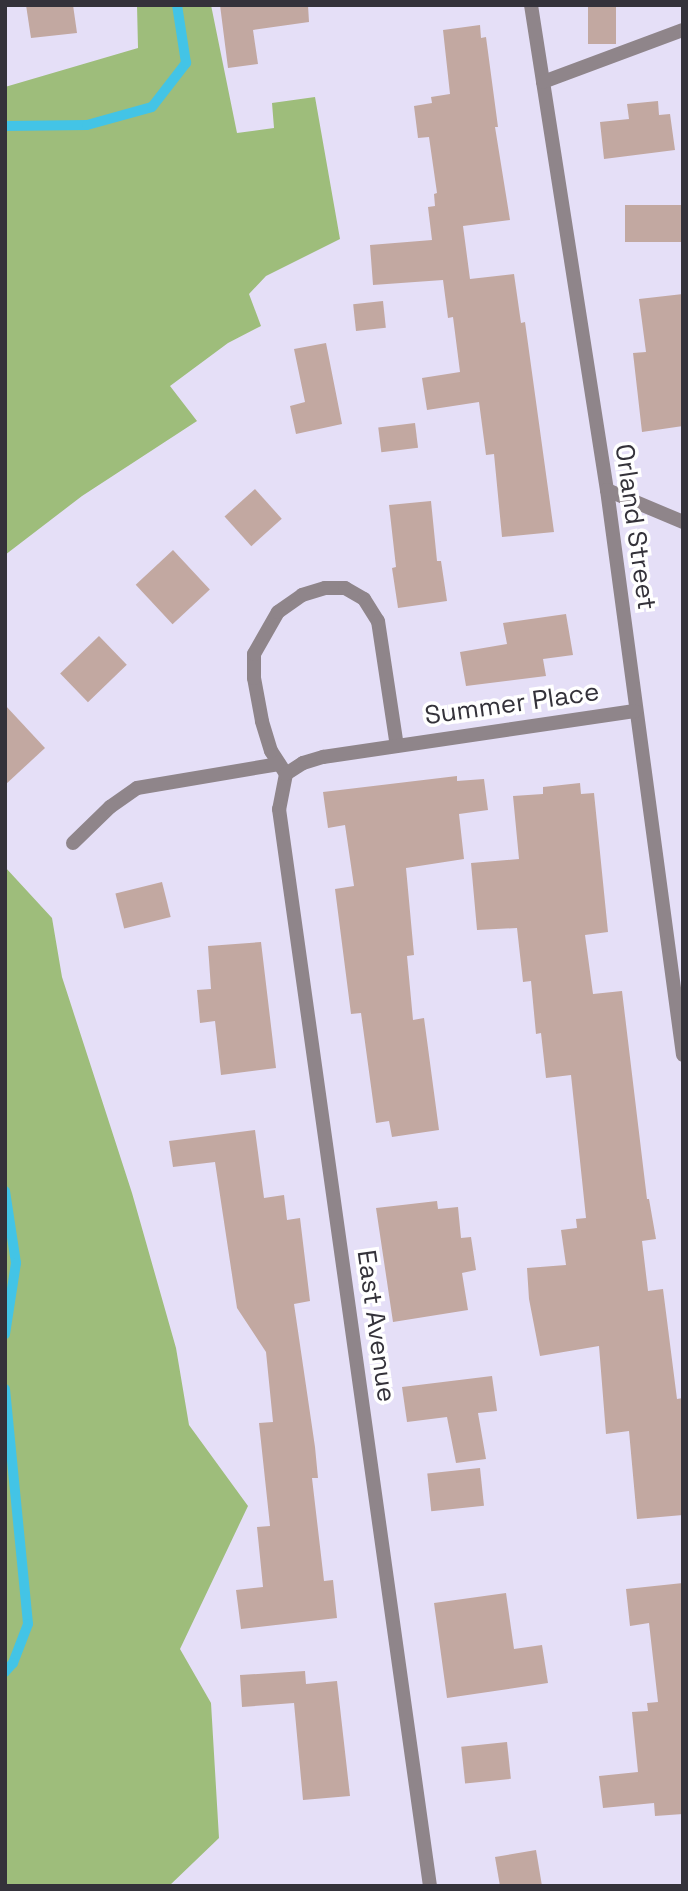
<!DOCTYPE html>
<style>
body{margin:0}
#map{position:relative;width:688px;height:1891px;overflow:hidden;background:#e5dff7;font-family:"Space Grotesk",sans-serif}
div>[style]{position:absolute}
.green>*{inset:0;background:#9ebd7b}
.stream>*{height:10px;margin:-5px;padding:0 5px;transform-origin:5px;border-radius:5px;background:#43c4e6}
.building>*{inset:0;background:#c2a8a1;transform-origin:0 0}
.service>*{height:14px;margin:-7px;padding:0 7px;transform-origin:7px;border-radius:7px;background:#8f858a}
.minor>*{height:14px;margin:-7px;padding:0 7px;transform-origin:7px;border-radius:7px;background:#8f858a}
span{translate:-50% -50%;white-space:nowrap;text-align:center;line-height:1.15;-webkit-text-stroke:7px #fff;paint-order:stroke}
.street-label{font-size:26px;color:#34323a}
.frame{position:absolute;inset:0;border:7px solid #34323a;pointer-events:none}
</style>
<div id="map">
<div class="green">
<div style="clip-path:polygon(137px 5px,211px 5px,237px 133px,274px 128px,272px 103px,315px 97px,340px 239px,266px 276px,249px 294px,261px 326px,228px 343px,170px 386px,197px 421px,82px 496px,5px 555px,5px 87px,138px 48px)"></div>
<div style="clip-path:polygon(5px 867px,52px 918px,62px 977px,132px 1193px,176px 1348px,189px 1425px,248px 1506px,180px 1649px,211px 1703px,219px 1838px,169px 1886px,5px 1886px)"></div>
</div>
<div class="stream">
<div style="left:5px;top:126px;width:82px;rotate:-0.7deg"></div>
<div style="left:87px;top:125px;width:67px;rotate:-15.5deg"></div>
<div style="left:152px;top:107px;width:56px;rotate:-52.3deg"></div>
<div style="left:186px;top:63px;width:59px;rotate:-98.8deg"></div>
<div style="left:5px;top:1191px;width:73px;rotate:81.3deg"></div>
<div style="left:16px;top:1263px;width:72px;rotate:98.8deg"></div>
<div style="left:5px;top:1389px;width:236px;rotate:84.4deg"></div>
<div style="left:28px;top:1624px;width:42px;rotate:111deg"></div>
<div style="left:13px;top:1663px;width:12px;rotate:132deg"></div>
</div>
<div class="building">
<div style="clip-path:polygon(26px 5px,73px 5px,77px 33px,31px 38px)"></div>
<div style="clip-path:polygon(220px 5px,308px 5px,309px 22px,253px 30px,258px 64px,228px 68px)"></div>
<div style="left:588px;top:5px;width:28px;height:39px"></div>
<div style="clip-path:polygon(480px 25px,481px 38px,486px 37px,498px 127px,495px 127px,510px 220px,463px 226px,470px 279px,514px 274px,521px 323px,525px 322px,554px 532px,502px 537px,494px 454px,486px 455px,479px 402px,427px 410px,422px 378px,460px 372px,453px 317px,448px 318px,443px 280px,373px 285px,370px 245px,432px 240px,428px 207px,435px 206px,434px 194px,437px 193px,429px 137px,418px 138px,414px 106px,432px 103px,431px 97px,450px 94px,443px 30px)"></div>
<div style="clip-path:polygon(658px 101px,659px 115px,670px 114px,675px 150px,604px 159px,600px 122px,629px 119px,627px 104px)"></div>
<div style="left:683px;top:205px;width:37px;height:58px;rotate:90deg"></div>
<div style="clip-path:polygon(683px 294px,683px 426px,642px 432px,633px 353px,646px 352px,639px 299px)"></div>
<div style="left:383px;top:301px;width:27px;height:30px;rotate:84deg"></div>
<div style="clip-path:polygon(326px 343px,342px 424px,296px 434px,290px 406px,305px 402px,294px 349px)"></div>
<div style="left:415px;top:423px;width:25px;height:37px;rotate:83deg"></div>
<div style="left:255px;top:489px;width:40px;height:41px;rotate:48deg"></div>
<div style="clip-path:polygon(431px 501px,437px 561px,441px 561px,447px 601px,398px 608px,392px 568px,396px 567px,389px 505px)"></div>
<div style="left:173px;top:550px;width:54px;height:51px;rotate:47deg"></div>
<div style="clip-path:polygon(566px 614px,573px 655px,543px 659px,546px 676px,466px 686px,460px 652px,507px 644px,503px 623px)"></div>
<div style="left:99px;top:636px;width:40px;height:54px;rotate:46deg"></div>
<div style="clip-path:polygon(5px 705px,45px 748px,5px 785px)"></div>
<div style="clip-path:polygon(457px 776px,457px 781px,484px 779px,488px 810px,459px 814px,464px 859px,406px 868px,414px 955px,407px 956px,413px 1020px,424px 1018px,439px 1130px,392px 1137px,389px 1121px,376px 1123px,361px 1013px,351px 1014px,335px 889px,354px 886px,345px 825px,328px 828px,323px 792px)"></div>
<div style="clip-path:polygon(580px 783px,581px 794px,594px 793px,608px 932px,585px 935px,593px 994px,622px 991px,647px 1199px,649px 1199px,656px 1239px,642px 1241px,648px 1291px,663px 1289px,677px 1399px,683px 1398px,683px 1515px,637px 1519px,629px 1431px,606px 1434px,599px 1346px,540px 1356px,529px 1299px,527px 1268px,566px 1265px,561px 1230px,577px 1228px,576px 1219px,586px 1218px,571px 1075px,546px 1078px,541px 1033px,536px 1034px,531px 981px,523px 982px,517px 928px,477px 930px,471px 863px,519px 859px,513px 796px,543px 794px,543px 787px)"></div>
<div style="left:162px;top:882px;width:36px;height:48px;rotate:76deg"></div>
<div style="clip-path:polygon(261px 942px,276px 1068px,221px 1075px,215px 1021px,200px 1023px,197px 990px,211px 989px,208px 946px)"></div>
<div style="clip-path:polygon(255px 1130px,264px 1198px,284px 1195px,287px 1220px,300px 1218px,310px 1301px,294px 1304px,315px 1447px,318px 1478px,312px 1478px,324px 1581px,333px 1580px,337px 1618px,241px 1629px,236px 1590px,263px 1587px,257px 1527px,270px 1526px,259px 1423px,273px 1422px,266px 1352px,237px 1308px,215px 1162px,173px 1167px,169px 1141px)"></div>
<div style="clip-path:polygon(437px 1201px,438px 1209px,458px 1207px,461px 1238px,471px 1237px,476px 1270px,462px 1273px,468px 1310px,393px 1322px,376px 1208px)"></div>
<div style="clip-path:polygon(492px 1376px,497px 1411px,478px 1413px,486px 1459px,456px 1463px,447px 1417px,407px 1422px,402px 1387px)"></div>
<div style="left:480px;top:1468px;width:38px;height:53px;rotate:84deg"></div>
<div style="clip-path:polygon(683px 1583px,683px 1814px,655px 1816px,654px 1803px,603px 1808px,599px 1776px,638px 1772px,632px 1712px,648px 1711px,647px 1703px,658px 1702px,649px 1623px,630px 1626px,626px 1589px)"></div>
<div style="clip-path:polygon(506px 1593px,514px 1649px,542px 1645px,548px 1683px,447px 1698px,434px 1603px)"></div>
<div style="clip-path:polygon(305px 1671px,306px 1684px,337px 1681px,350px 1796px,303px 1800px,294px 1703px,242px 1707px,240px 1675px)"></div>
<div style="left:507px;top:1742px;width:37px;height:46px;rotate:84deg"></div>
<div style="clip-path:polygon(536px 1850px,542px 1886px,500px 1886px,495px 1857px)"></div>
</div>
<div class="service">
<div style="left:73px;top:843px;width:52px;rotate:-44.2deg"></div>
<div style="left:110px;top:807px;width:33px;rotate:-35deg"></div>
<div style="left:137px;top:788px;width:144px;rotate:-9.6deg"></div>
</div>
<div class="minor">
<div style="left:531px;top:5px;width:491px;rotate:81.1deg"></div>
<div style="left:607px;top:490px;width:570px;rotate:82.34deg"></div>
<div style="left:543px;top:82px;width:149px;rotate:-20.4deg"></div>
<div style="left:607px;top:490px;width:82px;rotate:22.8deg"></div>
<div style="left:286px;top:774px;width:36px;rotate:101deg"></div>
<div style="left:279px;top:809px;width:1088px;rotate:82.02deg"></div>
<div style="left:286px;top:774px;width:27px;rotate:-123deg"></div>
<div style="left:271px;top:751px;width:31px;rotate:-107deg"></div>
<div style="left:262px;top:721px;width:44px;rotate:-100.5deg"></div>
<div style="left:254px;top:678px;width:24px;rotate:-90deg"></div>
<div style="left:254px;top:654px;width:48px;rotate:-60.3deg"></div>
<div style="left:278px;top:612px;width:29px;rotate:-35deg"></div>
<div style="left:302px;top:595px;width:24px;rotate:-17deg"></div>
<div style="left:325px;top:588px;width:20px"></div>
<div style="left:345px;top:588px;width:22px;rotate:30deg"></div>
<div style="left:364px;top:599px;width:26px;rotate:58deg"></div>
<div style="left:378px;top:621px;width:126px;rotate:81.4deg"></div>
<div style="left:286px;top:774px;width:20px;rotate:-33deg"></div>
<div style="left:303px;top:763px;width:21px;rotate:-17deg"></div>
<div style="left:323px;top:757px;width:315px;rotate:-8.4deg"></div>
</div>
<div class="street-label">
<span style="left:635px;top:527px;rotate:82deg">Orland Street</span>
<span style="left:512px;top:704px;rotate:-8deg">Summer Place</span>
<span style="left:376px;top:1326px;rotate:82deg">East Avenue</span>
</div>
<div class="frame"></div>
</div>
